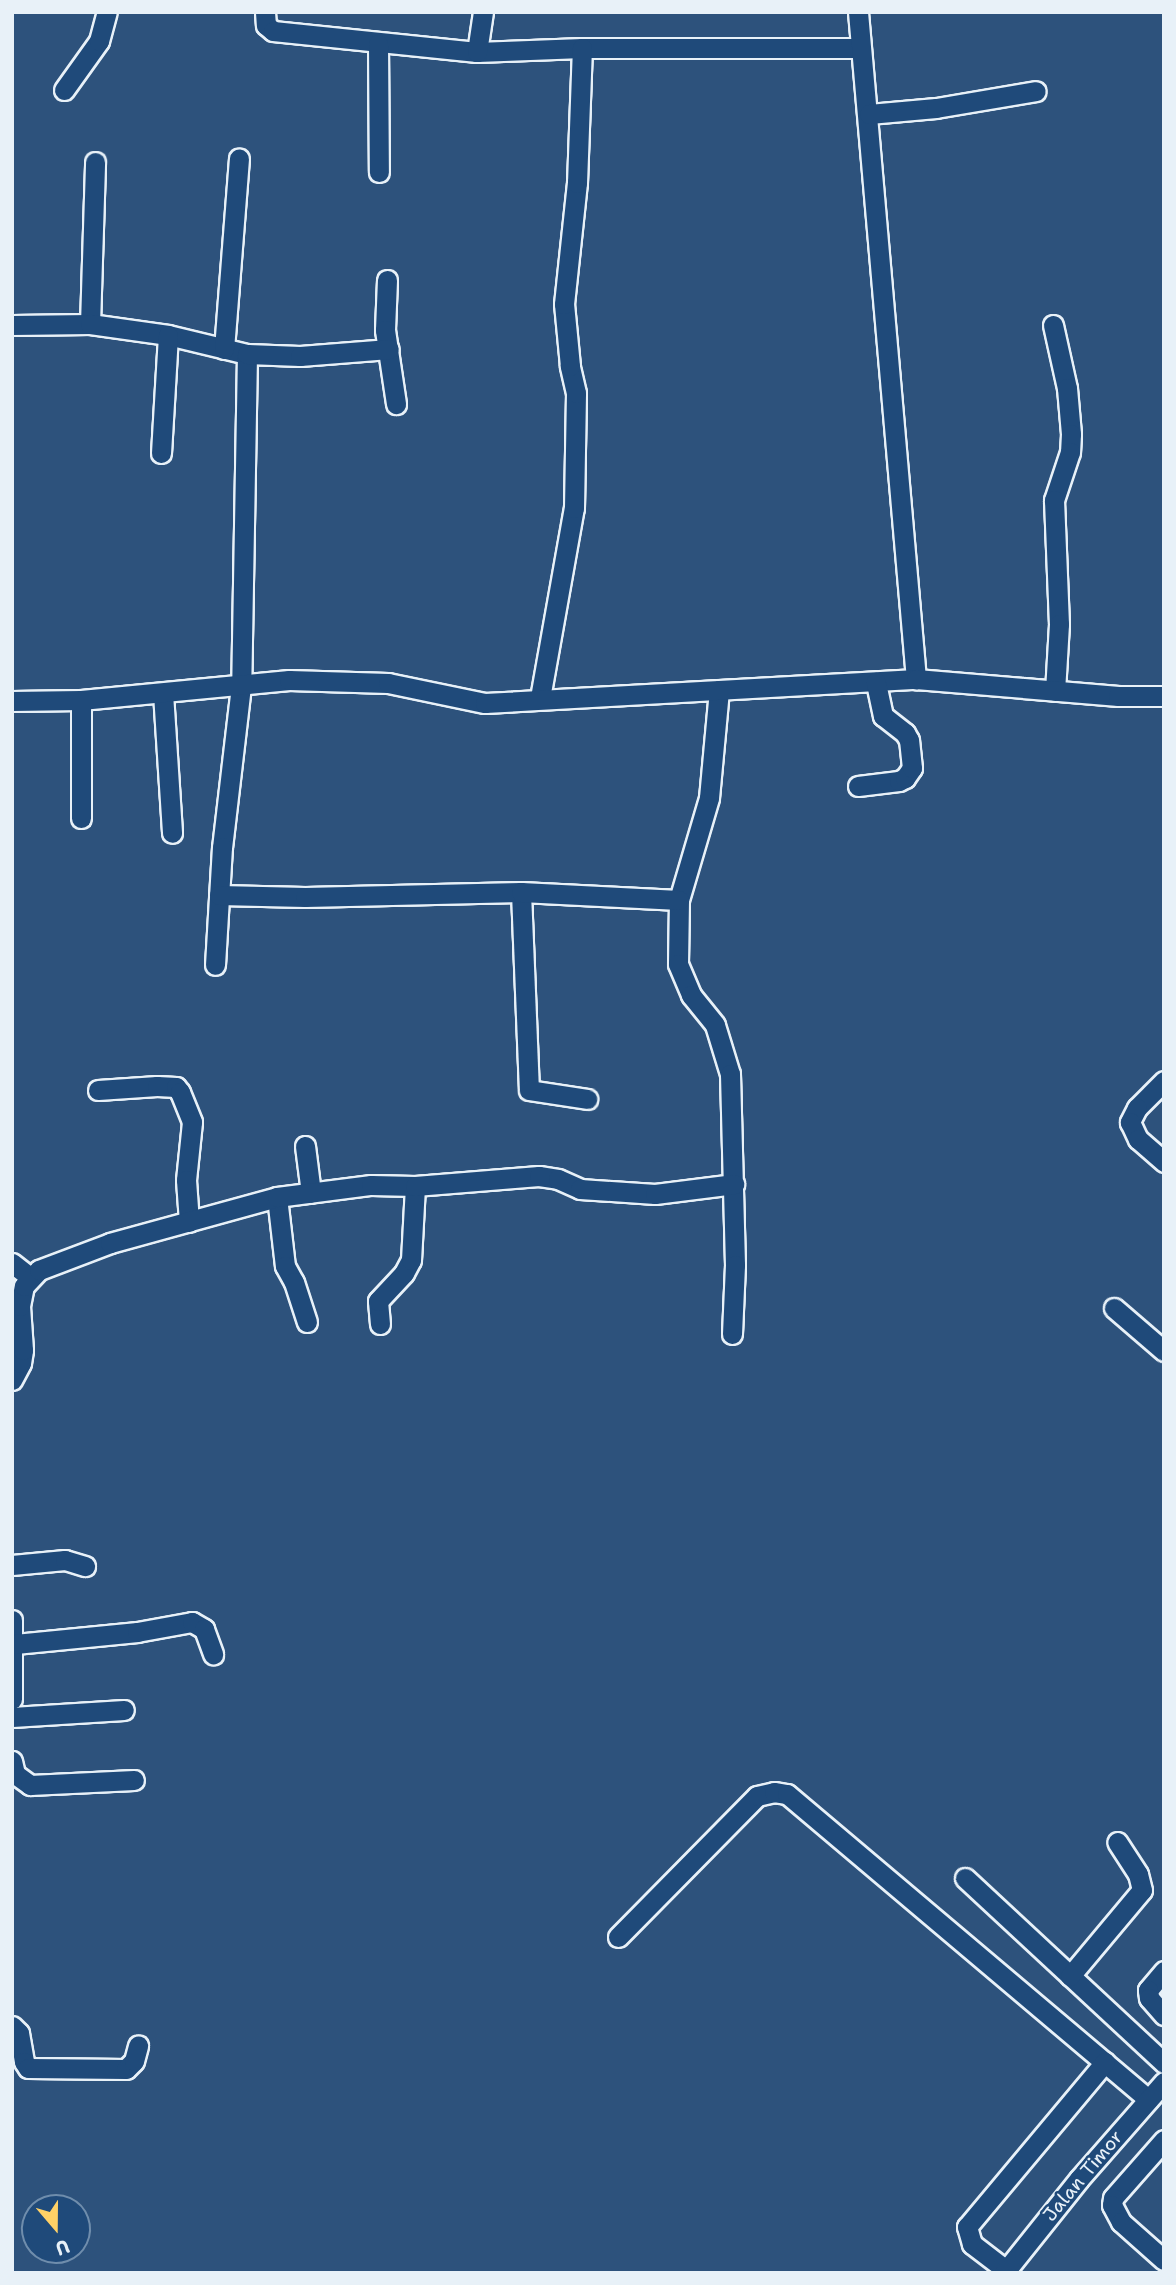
<!DOCTYPE html>
<style>
body{margin:0}
#map{position:relative;width:1176px;height:2285px;overflow:hidden;background:#2d527c;font-family:"Shantell Sans",sans-serif}
div>[style]{position:absolute}
.roads{filter:drop-shadow(2px 0 #e8f1f8) drop-shadow(-2px 0 #e8f1f8) drop-shadow(0 2px #e8f1f8) drop-shadow(0 -2px #e8f1f8)}
.minor>*{height:19px;margin:-9.5px;padding:0 9.5px;transform-origin:9.5px;border-radius:9.5px;background:#1f4a7a}
span{translate:-50% -50%;white-space:nowrap;text-align:center;line-height:1.15;-webkit-text-stroke:5px #1f4a7a;paint-order:stroke}
.street-label{font-size:19px;color:#e8f1f8}
.frame{position:absolute;inset:0;border:14px solid #e8f1f8;pointer-events:none}
.north{position:absolute;left:21px;top:2194px;width:70px;height:70px;box-sizing:border-box;background:#1f4a7a;border:2px solid #6f8dac;border-radius:50%;rotate:160deg;font-size:19px;font-weight:700;line-height:28px;text-align:center;color:#e8f1f8}
.north::after{content:'';display:block;margin:auto;width:24px;height:32px;background:#ffd166;clip-path:polygon(50% 0,100% 100%,50% 72%,0 100%)}
</style>
<div id="map">
<div class="roads">
<div class="minor">
<div style="left:265px;top:12px;width:13px;rotate:86deg"></div>
<div style="left:266px;top:25px;width:9px;rotate:41deg"></div>
<div style="left:273px;top:31px;width:205px;rotate:5.9deg"></div>
<div style="left:477px;top:52px;width:105px;rotate:-2.2deg"></div>
<div style="left:582px;top:48px;width:278px"></div>
<div style="left:858px;top:12px;width:670px;rotate:85.03deg"></div>
<div style="left:378px;top:44px;width:128px;rotate:89.6deg"></div>
<div style="left:477px;top:52px;width:40px;rotate:-81.5deg"></div>
<div style="left:64px;top:90px;width:60px;rotate:-54.5deg"></div>
<div style="left:99px;top:41px;width:30px;rotate:-75deg"></div>
<div style="left:869px;top:114px;width:67px;rotate:-5.1deg"></div>
<div style="left:936px;top:108px;width:101px;rotate:-9.6deg"></div>
<div style="left:387px;top:280px;width:50px;rotate:92.3deg"></div>
<div style="left:385px;top:330px;width:75px;rotate:81.5deg"></div>
<div style="left:90px;top:324px;width:162px;rotate:-88.2deg"></div>
<div style="left:12px;top:325px;width:78px;rotate:-0.7deg"></div>
<div style="left:90px;top:324px;width:79px;rotate:8deg"></div>
<div style="left:168px;top:335px;width:81px;rotate:13.5deg"></div>
<div style="left:247px;top:354px;width:332px;rotate:91deg"></div>
<div style="left:241px;top:686px;width:162px;rotate:96.7deg"></div>
<div style="left:222px;top:847px;width:118px;rotate:93.4deg"></div>
<div style="left:1053px;top:325px;width:65px;rotate:77.5deg"></div>
<div style="left:1067px;top:388px;width:46px;rotate:85deg"></div>
<div style="left:1071px;top:434px;width:18px;rotate:93deg"></div>
<div style="left:1070px;top:452px;width:51px;rotate:108.4deg"></div>
<div style="left:1054px;top:500px;width:124px;rotate:87.7deg"></div>
<div style="left:1059px;top:624px;width:67px;rotate:93.4deg"></div>
<div style="left:224px;top:349px;width:191px;rotate:-85.5deg"></div>
<div style="left:247px;top:354px;width:53px;rotate:2.2deg"></div>
<div style="left:300px;top:356px;width:89px;rotate:-4.5deg"></div>
<div style="left:161px;top:453px;width:118px;rotate:-86.6deg"></div>
<div style="left:719px;top:690px;width:108px;rotate:95.3deg"></div>
<div style="left:709px;top:798px;width:106px;rotate:106.4deg"></div>
<div style="left:679px;top:900px;width:64px;rotate:90.9deg"></div>
<div style="left:678px;top:964px;width:34px;rotate:67deg"></div>
<div style="left:691px;top:995px;width:38px;rotate:51deg"></div>
<div style="left:715px;top:1025px;width:51px;rotate:73deg"></div>
<div style="left:730px;top:1074px;width:191px;rotate:88.5deg"></div>
<div style="left:735px;top:1265px;width:69px;rotate:92.5deg"></div>
<div style="left:163px;top:693px;width:140px;rotate:86.3deg"></div>
<div style="left:540px;top:698px;width:193px;rotate:-79.9deg"></div>
<div style="left:574px;top:508px;width:115px;rotate:-89deg"></div>
<div style="left:576px;top:393px;width:28px;rotate:-103deg"></div>
<div style="left:570px;top:366px;width:62px;rotate:-95.5deg"></div>
<div style="left:564px;top:304px;width:122px;rotate:-83.9deg"></div>
<div style="left:577px;top:183px;width:135px;rotate:-87.9deg"></div>
<div style="left:12px;top:701px;width:69px;rotate:-0.8deg"></div>
<div style="left:81px;top:700px;width:209px;rotate:-5.5deg"></div>
<div style="left:289px;top:680px;width:99px;rotate:1.7deg"></div>
<div style="left:388px;top:683px;width:99px;rotate:11.7deg"></div>
<div style="left:485px;top:703px;width:432px;rotate:-3.2deg"></div>
<div style="left:916px;top:679px;width:203px;rotate:4.8deg"></div>
<div style="left:1118px;top:696px;width:46px"></div>
<div style="left:858px;top:786px;width:41px;rotate:-7deg"></div>
<div style="left:899px;top:781px;width:7px;rotate:-27deg"></div>
<div style="left:905px;top:778px;width:12px;rotate:-55deg"></div>
<div style="left:912px;top:768px;width:28px;rotate:-96deg"></div>
<div style="left:909px;top:740px;width:8px;rotate:-120deg"></div>
<div style="left:905px;top:733px;width:28px;rotate:-142deg"></div>
<div style="left:883px;top:716px;width:35px;rotate:-102deg"></div>
<div style="left:81px;top:818px;width:118px;rotate:-90deg"></div>
<div style="left:521px;top:892px;width:198px;rotate:87.7deg"></div>
<div style="left:529px;top:1090px;width:59px;rotate:8.8deg"></div>
<div style="left:219px;top:895px;width:86px;rotate:1.3deg"></div>
<div style="left:305px;top:897px;width:216px;rotate:-1.3deg"></div>
<div style="left:521px;top:892px;width:158px;rotate:2.9deg"></div>
<div style="left:1164px;top:1081px;width:38px;rotate:135deg"></div>
<div style="left:1137px;top:1108px;width:16px;rotate:117deg"></div>
<div style="left:1130px;top:1122px;width:19px;rotate:65deg"></div>
<div style="left:1138px;top:1139px;width:35px;rotate:41deg"></div>
<div style="left:98px;top:1090px;width:59px;rotate:-3.9deg"></div>
<div style="left:157px;top:1086px;width:19px;rotate:3deg"></div>
<div style="left:176px;top:1087px;width:6px;rotate:51deg"></div>
<div style="left:180px;top:1092px;width:32px;rotate:68deg"></div>
<div style="left:192px;top:1122px;width:58px;rotate:95.9deg"></div>
<div style="left:186px;top:1180px;width:42px;rotate:85.9deg"></div>
<div style="left:305px;top:1146px;width:47px;rotate:82.7deg"></div>
<div style="left:277px;top:1197px;width:69px;rotate:83.4deg"></div>
<div style="left:285px;top:1266px;width:18px;rotate:61deg"></div>
<div style="left:294px;top:1282px;width:42px;rotate:72deg"></div>
<div style="left:12px;top:1263px;width:23px;rotate:38deg"></div>
<div style="left:1114px;top:1308px;width:66px;rotate:40.7deg"></div>
<div style="left:380px;top:1324px;width:23px;rotate:-95deg"></div>
<div style="left:378px;top:1301px;width:38px;rotate:-47deg"></div>
<div style="left:404px;top:1273px;width:15px;rotate:-62deg"></div>
<div style="left:411px;top:1260px;width:74px;rotate:-86.9deg"></div>
<div style="left:12px;top:1380px;width:19px;rotate:-62deg"></div>
<div style="left:21px;top:1363px;width:13px;rotate:-81deg"></div>
<div style="left:23px;top:1350px;width:44px;rotate:-93.9deg"></div>
<div style="left:20px;top:1306px;width:20px;rotate:-79deg"></div>
<div style="left:24px;top:1286px;width:22px;rotate:-47deg"></div>
<div style="left:39px;top:1270px;width:76px;rotate:-20.8deg"></div>
<div style="left:110px;top:1243px;width:173px;rotate:-15.4deg"></div>
<div style="left:277px;top:1197px;width:95px;rotate:-7.3deg"></div>
<div style="left:371px;top:1185px;width:44px;rotate:1.3deg"></div>
<div style="left:415px;top:1186px;width:124px;rotate:-4.6deg"></div>
<div style="left:539px;top:1176px;width:19px;rotate:9deg"></div>
<div style="left:558px;top:1179px;width:24px;rotate:24deg"></div>
<div style="left:580px;top:1189px;width:75px;rotate:3.8deg"></div>
<div style="left:655px;top:1194px;width:80px;rotate:-7.2deg"></div>
<div style="left:12px;top:1565px;width:53px;rotate:-5.4deg"></div>
<div style="left:65px;top:1560px;width:21px;rotate:17deg"></div>
<div style="left:12px;top:1620px;width:79px;rotate:90deg"></div>
<div style="left:15px;top:1644px;width:123px;rotate:-5.6deg"></div>
<div style="left:137px;top:1632px;width:56px;rotate:-10.3deg"></div>
<div style="left:192px;top:1622px;width:14px;rotate:30deg"></div>
<div style="left:204px;top:1629px;width:27px;rotate:70deg"></div>
<div style="left:12px;top:1717px;width:112px;rotate:-3.6deg"></div>
<div style="left:12px;top:1761px;width:13px;rotate:77deg"></div>
<div style="left:15px;top:1774px;width:19px;rotate:36deg"></div>
<div style="left:30px;top:1785px;width:104px;rotate:-2.8deg"></div>
<div style="left:965px;top:1878px;width:272px;rotate:42.9deg"></div>
<div style="left:618px;top:1937px;width:198px;rotate:-45.4deg"></div>
<div style="left:757px;top:1796px;width:17px;rotate:-13deg"></div>
<div style="left:774px;top:1792px;width:13px;rotate:9deg"></div>
<div style="left:787px;top:1794px;width:473px;rotate:40.2deg"></div>
<div style="left:1164px;top:1971px;width:25px;rotate:130deg"></div>
<div style="left:1148px;top:1990px;width:8px;rotate:83deg"></div>
<div style="left:1149px;top:1998px;width:23px;rotate:49deg"></div>
<div style="left:1070px;top:1976px;width:112px;rotate:-50.1deg"></div>
<div style="left:1142px;top:1890px;width:16px;rotate:-104deg"></div>
<div style="left:1138px;top:1874px;width:38px;rotate:-123deg"></div>
<div style="left:12px;top:2026px;width:10px;rotate:45deg"></div>
<div style="left:19px;top:2033px;width:29px;rotate:80deg"></div>
<div style="left:24px;top:2062px;width:7px;rotate:56deg"></div>
<div style="left:28px;top:2068px;width:98px;rotate:0.6deg"></div>
<div style="left:126px;top:2069px;width:11px;rotate:-45deg"></div>
<div style="left:134px;top:2061px;width:16px;rotate:-75deg"></div>
<div style="left:1164px;top:2140px;width:77px;rotate:131.3deg"></div>
<div style="left:1113px;top:2198px;width:7px;rotate:98deg"></div>
<div style="left:1112px;top:2205px;width:19px;rotate:62deg"></div>
<div style="left:1121px;top:2222px;width:57px;rotate:41.5deg"></div>
<div style="left:1006px;top:2270px;width:43px;rotate:-142.6deg"></div>
<div style="left:972px;top:2244px;width:18px;rotate:-106deg"></div>
<div style="left:967px;top:2227px;width:215px;rotate:-50.1deg"></div>
<div style="left:1004px;top:2273px;width:120px;rotate:-51.4deg"></div>
<div style="left:1079px;top:2179px;width:129px;rotate:-48.8deg"></div>
</div>
</div>
<div class="street-label">
<span style="left:1083px;top:2176px;rotate:-50deg">Jalan Timor</span>
</div>
<div class="frame"></div>
<div class="north">U</div>
</div>
